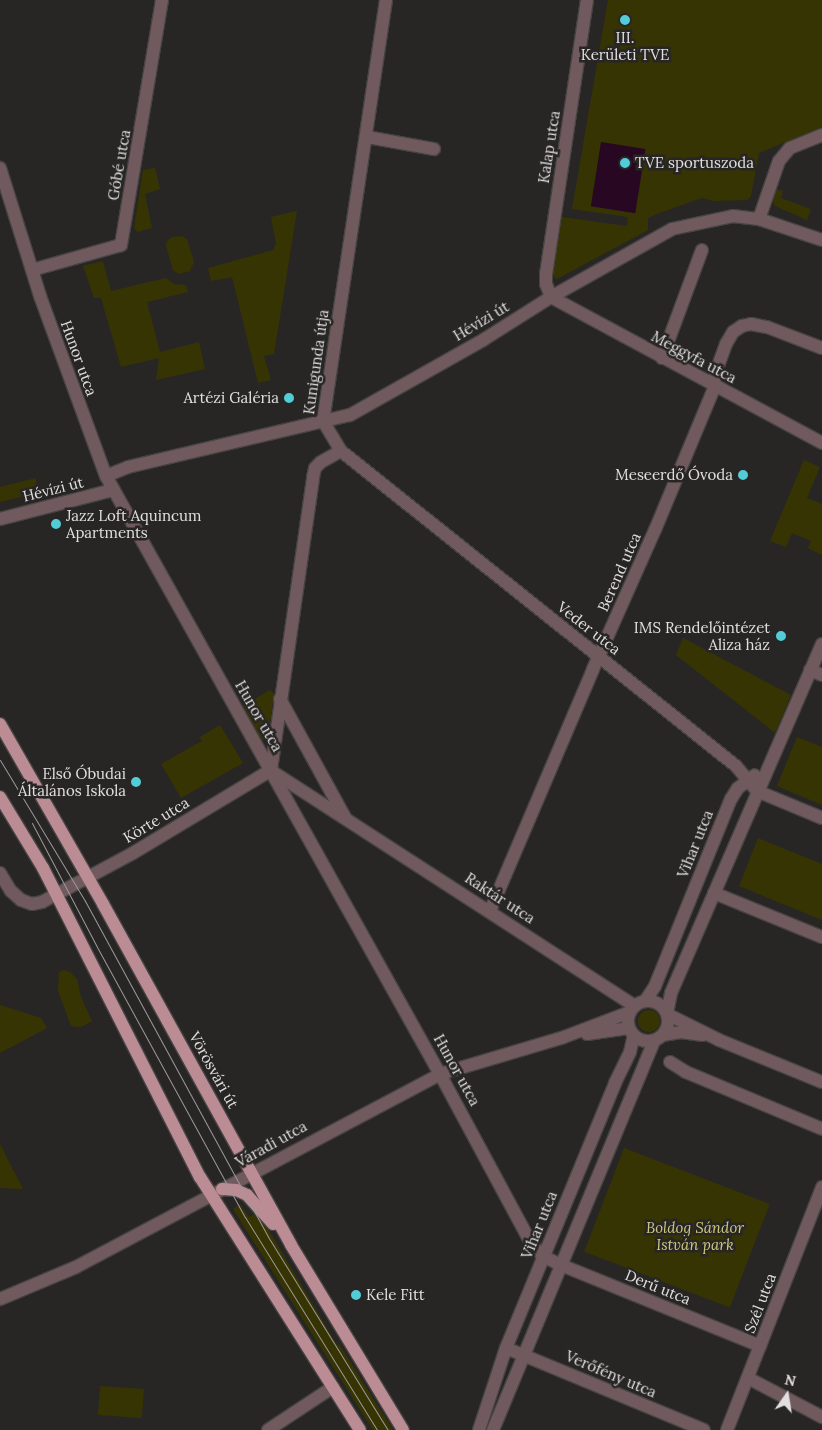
<!DOCTYPE html>
<meta charset="utf-8">
<style>
body{margin:0}
#map{position:relative;width:822px;height:1430px;overflow:hidden;background:#282625;font-family:Lora,serif}
div>[style]{position:absolute}
.green>*{inset:0;background:#373403;transform-origin:0 0}
.round{border-radius:50%}
.water>*{inset:0;background:#270722;transform-origin:0 0}
.roads{filter:drop-shadow(1px 0 #464443) drop-shadow(-1px 0 #464443) drop-shadow(0 1px #464443) drop-shadow(0 -1px #464443)}
.minor>*{height:12px;margin:-6px;padding:0 6px;transform-origin:6px;border-radius:6px;background:#715a5d}
.minor>.ring{margin:-6px;padding:0;box-sizing:content-box;background:none;border:12px solid #715a5d;border-radius:50%}
.major>*{height:12px;margin:-6px;padding:0 6px;transform-origin:6px;border-radius:6px;background:#bb8c94}
.tram>*{height:1px;margin:-0.5px;padding:0 0.5px;transform-origin:0.5px;border-radius:0.5px;background:#9c9a9a}
.dots>*{width:14px;height:14px;translate:-50% -50%;box-sizing:border-box;border:2px solid #282625;border-radius:50%}
span{translate:-50% -50%;white-space:nowrap;text-align:center;line-height:1.15;-webkit-text-stroke:5px #282625;paint-order:stroke}
.poi-label{font-size:15px;color:#e1dfdf}
.left{translate:0 -50%;text-align:left}
.right{translate:-100% -50%;text-align:right}
.street-label{font-size:15px;color:#e1dfdf}
.park-label{font-size:15px;color:#cdc87d;font-style:italic}
.north{position:absolute;left:762px;top:1370px;width:50px;height:50px;-webkit-text-stroke:4px #282625;paint-order:stroke;rotate:13deg;font-size:14px;font-weight:700;line-height:20px;text-align:center;color:#e1dfdf}
.north::after{content:'';display:block;margin:auto;width:18px;height:22px;background:#e1dfdf;clip-path:polygon(50% 0,100% 100%,50% 72%,0 100%)}
</style>
<div id="map">
<div class="green">
<div style="clip-path:polygon(608px 0,822px 0,822px 127px,759px 153px,751px 196px,747px 200px,713px 201px,702px 198px,662px 212px,648px 218px,648px 230px,557px 279px,552px 275px,562px 217px,627px 226px,628px 217px,572px 209px)"></div>
<div style="clip-path:polygon(155px 168px,160px 189px,145px 194px,152px 228px,138px 232px,134px 228px,143px 170px)"></div>
<div style="clip-path:polygon(776px 189px,783px 191px,781px 198px,811px 209px,807px 220px,775px 206px,773px 201px)"></div>
<div style="clip-path:polygon(297px 211px,274px 354px,264px 356px,271px 380px,258px 383px,232px 277px,211px 281px,208px 268px,273px 250px,276px 244px,271px 217px)"></div>
<div style="clip-path:polygon(182px 236px,187px 239px,194px 262px,190px 271px,179px 274px,173px 270px,166px 246px,167px 241px,172px 237px)"></div>
<div style="clip-path:polygon(103px 261px,111px 291px,166px 278px,174px 284px,186px 285px,188px 292px,147px 302px,160px 352px,199px 342px,205px 369px,156px 380px,159px 358px,121px 367px,101px 298px,94px 298px,83px 266px)"></div>
<div style="clip-path:polygon(804px 460px,820px 467px,807px 498px,822px 504px,822px 555px,808px 548px,811px 541px,792px 533px,786px 547px,770px 541px)"></div>
<div style="clip-path:polygon(36px 478px,36px 493px,0 502px,0 487px)"></div>
<div style="clip-path:polygon(683px 638px,791px 695px,775px 733px,676px 655px)"></div>
<div style="clip-path:polygon(270px 690px,274px 694px,268px 736px,266px 740px,261px 740px,243px 706px)"></div>
<div style="clip-path:polygon(220px 725px,243px 763px,181px 798px,161px 764px,202px 741px,200px 737px)"></div>
<div style="clip-path:polygon(797px 737px,822px 747px,822px 805px,777px 786px)"></div>
<div style="clip-path:polygon(758px 838px,822px 864px,822px 920px,739px 886px)"></div>
<div style="clip-path:polygon(64px 970px,70px 972px,77px 979px,81px 997px,92px 1021px,81px 1027px,71px 1026px,58px 991px,59px 972px)"></div>
<div style="clip-path:polygon(0 1005px,41px 1018px,47px 1028px,0 1053px)"></div>
<div class="round" style="left:638px;top:1010px;width:22px;height:22px"></div>
<div style="clip-path:polygon(0 1144px,23px 1189px,0 1188px)"></div>
<div style="left:624px;top:1148px;width:156px;height:111px;rotate:21deg"></div>
<div style="clip-path:polygon(240px 1204px,249px 1217px,258px 1212px,337px 1345px,339px 1344px,393px 1430px,373px 1430px,233px 1209px)"></div>
<div style="left:100px;top:1386px;width:44px;height:29px;rotate:4deg"></div>
</div>
<div class="water">
<div style="left:601px;top:142px;width:45px;height:65px;rotate:9deg"></div>
</div>
<div class="roads">
<div class="minor">
<div style="left:386px;top:0;width:426px;rotate:98.5deg"></div>
<div style="left:323px;top:421px;width:35px;rotate:59deg"></div>
<div style="left:341px;top:451px;width:505px;rotate:38.57deg"></div>
<div style="left:736px;top:766px;width:33px;rotate:50deg"></div>
<div style="left:757px;top:791px;width:70px;rotate:22.6deg"></div>
<div style="left:587px;top:0;width:276px;rotate:98.5deg"></div>
<div style="left:546px;top:273px;width:11px;rotate:90deg"></div>
<div style="left:546px;top:284px;width:14px;rotate:69deg"></div>
<div style="left:551px;top:297px;width:308px;rotate:28.3deg"></div>
<div style="left:367px;top:137px;width:68px;rotate:10.2deg"></div>
<div style="left:0;top:168px;width:134px;rotate:72.6deg"></div>
<div style="left:40px;top:296px;width:192px;rotate:69.9deg"></div>
<div style="left:106px;top:476px;width:685px;rotate:60.82deg"></div>
<div style="left:440px;top:1074px;width:194px;rotate:61.7deg"></div>
<div style="left:532px;top:1245px;width:16px;rotate:45deg"></div>
<div style="left:543px;top:1256px;width:20px;rotate:27deg"></div>
<div style="left:561px;top:1265px;width:215px;rotate:22.1deg"></div>
<div style="left:759px;top:219px;width:61px;rotate:-71deg"></div>
<div style="left:779px;top:161px;width:17px;rotate:-50deg"></div>
<div style="left:790px;top:148px;width:35px;rotate:-22deg"></div>
<div style="left:32px;top:270px;width:92px;rotate:-15.7deg"></div>
<div style="left:121px;top:245px;width:248px;rotate:-80.5deg"></div>
<div style="left:662px;top:358px;width:115px;rotate:-69.7deg"></div>
<div style="left:106px;top:476px;width:24px;rotate:-22deg"></div>
<div style="left:128px;top:467px;width:228px;rotate:-13.2deg"></div>
<div style="left:350px;top:415px;width:153px;rotate:-29.4deg"></div>
<div style="left:483px;top:340px;width:80px;rotate:-32.3deg"></div>
<div style="left:551px;top:297px;width:139px;rotate:-29.3deg"></div>
<div style="left:672px;top:229px;width:62px;rotate:-12deg"></div>
<div style="left:733px;top:216px;width:26px;rotate:7deg"></div>
<div style="left:759px;top:219px;width:66px;rotate:18.4deg"></div>
<div style="left:0;top:519px;width:117px;rotate:-14.4deg"></div>
<div style="left:822px;top:644px;width:380px;rotate:113.4deg"></div>
<div style="left:671px;top:993px;width:21px;rotate:101deg"></div>
<div style="left:667px;top:1014px;width:58px;rotate:26.6deg"></div>
<div style="left:719px;top:1040px;width:111px;rotate:22.2deg"></div>
<div style="left:810px;top:670px;width:13px;rotate:23deg"></div>
<div style="left:280px;top:699px;width:135px;rotate:61.2deg"></div>
<div style="left:271px;top:770px;width:296px;rotate:-81.8deg"></div>
<div style="left:313px;top:477px;width:9px;rotate:-77deg"></div>
<div style="left:315px;top:468px;width:8px;rotate:-45deg"></div>
<div style="left:321px;top:462px;width:23px;rotate:-29deg"></div>
<div style="left:273px;top:772px;width:431px;rotate:32.9deg"></div>
<div style="left:0;top:873px;width:21px;rotate:59deg"></div>
<div style="left:11px;top:891px;width:13px;rotate:42deg"></div>
<div style="left:21px;top:900px;width:12px;rotate:20deg"></div>
<div style="left:32px;top:904px;width:10px;rotate:-11deg"></div>
<div style="left:42px;top:902px;width:103px;rotate:-28.3deg"></div>
<div style="left:133px;top:853px;width:161px;rotate:-31deg"></div>
<div style="left:714px;top:893px;width:117px;rotate:22.2deg"></div>
<div style="left:490px;top:911px;width:263px;rotate:-66.9deg"></div>
<div style="left:593px;top:669px;width:152px;rotate:-66deg"></div>
<div style="left:655px;top:530px;width:156px;rotate:-67.4deg"></div>
<div style="left:715px;top:386px;width:9px;rotate:-96deg"></div>
<div style="left:714px;top:377px;width:35px;rotate:-70deg"></div>
<div style="left:726px;top:344px;width:14px;rotate:-60deg"></div>
<div style="left:733px;top:332px;width:11px;rotate:-34deg"></div>
<div style="left:742px;top:326px;width:9px;rotate:-13deg"></div>
<div style="left:751px;top:324px;width:16px;rotate:11deg"></div>
<div style="left:767px;top:327px;width:59px;rotate:20.9deg"></div>
<div style="left:645px;top:1001px;width:18px;rotate:-56deg"></div>
<div style="left:655px;top:986px;width:202px;rotate:-67.9deg"></div>
<div style="left:731px;top:799px;width:13px;rotate:-58deg"></div>
<div style="left:738px;top:788px;width:21px;rotate:-37deg"></div>
<div class="ring" style="left:628px;top:1001px;width:28px;height:28px"></div>
<div style="left:587px;top:1034px;width:42px;rotate:-8.1deg"></div>
<div style="left:663px;top:1035px;width:18px;rotate:-9deg"></div>
<div style="left:681px;top:1032px;width:22px;rotate:8deg"></div>
<div style="left:670px;top:1062px;width:19px;rotate:32deg"></div>
<div style="left:686px;top:1072px;width:147px;rotate:22.7deg"></div>
<div style="left:0;top:1299px;width:82px;rotate:-22.8deg"></div>
<div style="left:76px;top:1267px;width:412px;rotate:-27.9deg"></div>
<div style="left:440px;top:1074px;width:129px;rotate:-16.6deg"></div>
<div style="left:564px;top:1037px;width:71px;rotate:-20.7deg"></div>
<div style="left:506px;top:1348px;width:214px;rotate:22.5deg"></div>
<div style="left:748px;top:1378px;width:84px;rotate:27.8deg"></div>
<div style="left:268px;top:1430px;width:78px;rotate:-33.5deg"></div>
<div style="left:479px;top:1430px;width:86px;rotate:-71.8deg"></div>
<div style="left:506px;top:1348px;width:287px;rotate:-67.6deg"></div>
<div style="left:615px;top:1083px;width:34px;rotate:-64deg"></div>
<div style="left:630px;top:1052px;width:17px;rotate:-77deg"></div>
<div style="left:493px;top:1430px;width:421px;rotate:-67.5deg"></div>
<div style="left:727px;top:1430px;width:261px;rotate:-68.6deg"></div>
</div>
<div class="major">
<div style="left:0;top:724px;width:207px;rotate:60.2deg"></div>
<div style="left:103px;top:904px;width:389px;rotate:61.1deg"></div>
<div style="left:291px;top:1245px;width:216px;rotate:58.8deg"></div>
<div style="left:0;top:797px;width:83px;rotate:58.8deg"></div>
<div style="left:43px;top:868px;width:347px;rotate:63.1deg"></div>
<div style="left:200px;top:1177px;width:299px;rotate:57.7deg"></div>
<div style="left:222px;top:1189px;width:14px;rotate:4deg"></div>
<div style="left:236px;top:1190px;width:12px;rotate:24deg"></div>
<div style="left:247px;top:1195px;width:39px;rotate:48deg"></div>
</div>
</div>
<div class="tram">
<div style="left:0;top:760px;width:165px;rotate:58.9deg"></div>
<div style="left:85px;top:901px;width:386px;rotate:61.4deg"></div>
<div style="left:270px;top:1240px;width:224px;rotate:58.2deg"></div>
<div style="left:32px;top:823px;width:140px;rotate:62.3deg"></div>
<div style="left:97px;top:947px;width:308px;rotate:61.3deg"></div>
<div style="left:245px;top:1217px;width:251px;rotate:58.2deg"></div>
</div>
<div class="dots">
<div style="left:625px;top:20px;background:#52ccd6"></div>
<div style="left:625px;top:163px;background:#52ccd6"></div>
<div style="left:289px;top:398px;background:#52ccd6"></div>
<div style="left:743px;top:475px;background:#52ccd6"></div>
<div style="left:56px;top:524px;background:#52ccd6"></div>
<div style="left:781px;top:636px;background:#52ccd6"></div>
<div style="left:136px;top:782px;background:#52ccd6"></div>
<div style="left:356px;top:1295px;background:#52ccd6"></div>
</div>
<div class="poi-label">
<span style="left:625px;top:46px">III.<br>Kerületi TVE</span>
<span class="left" style="left:635px;top:163px">TVE sportuszoda</span>
<span class="right" style="left:279px;top:398px">Artézi Galéria</span>
<span class="right" style="left:733px;top:475px">Meseerdő Óvoda</span>
<span class="left" style="left:66px;top:524px">Jazz Loft Aquincum<br>Apartments</span>
<span class="right" style="left:770px;top:636px">IMS Rendelőintézet<br>Aliza ház</span>
<span class="right" style="left:126px;top:782px">Első Óbudai<br>Általános Iskola</span>
<span class="left" style="left:366px;top:1295px">Kele Fitt</span>
</div>
<div class="street-label">
<span style="left:549px;top:147px;rotate:-81deg">Kalap utca</span>
<span style="left:119px;top:165px;rotate:-80deg">Góbé utca</span>
<span style="left:481px;top:321px;rotate:-31deg">Hévízi út</span>
<span style="left:694px;top:357px;rotate:28deg">Meggyfa utca</span>
<span style="left:79px;top:358px;rotate:70deg">Hunor utca</span>
<span style="left:316px;top:362px;rotate:-82deg">Kunigunda útja</span>
<span style="left:53px;top:489px;rotate:-14deg">Hévízi út</span>
<span style="left:619px;top:572px;rotate:-66deg">Berend utca</span>
<span style="left:589px;top:628px;rotate:38deg">Veder utca</span>
<span style="left:259px;top:716px;rotate:60deg">Hunor utca</span>
<span style="left:156px;top:820px;rotate:-31deg">Körte utca</span>
<span style="left:695px;top:844px;rotate:-68deg">Vihar utca</span>
<span style="left:500px;top:898px;rotate:33deg">Raktár utca</span>
<span style="left:214px;top:1070px;rotate:61deg">Vörösvári út</span>
<span style="left:457px;top:1070px;rotate:61deg">Hunor utca</span>
<span style="left:271px;top:1144px;rotate:-29deg">Váradi utca</span>
<span style="left:539px;top:1225px;rotate:-68deg">Vihar utca</span>
<span style="left:658px;top:1287px;rotate:22deg">Derű utca</span>
<span style="left:760px;top:1303px;rotate:-69deg">Szél utca</span>
<span style="left:611px;top:1374px;rotate:23deg">Verőfény utca</span>
</div>
<div class="park-label">
<span style="left:695px;top:1236px">Boldog Sándor<br>István park</span>
</div>
<div class="north">N</div>
</div>
